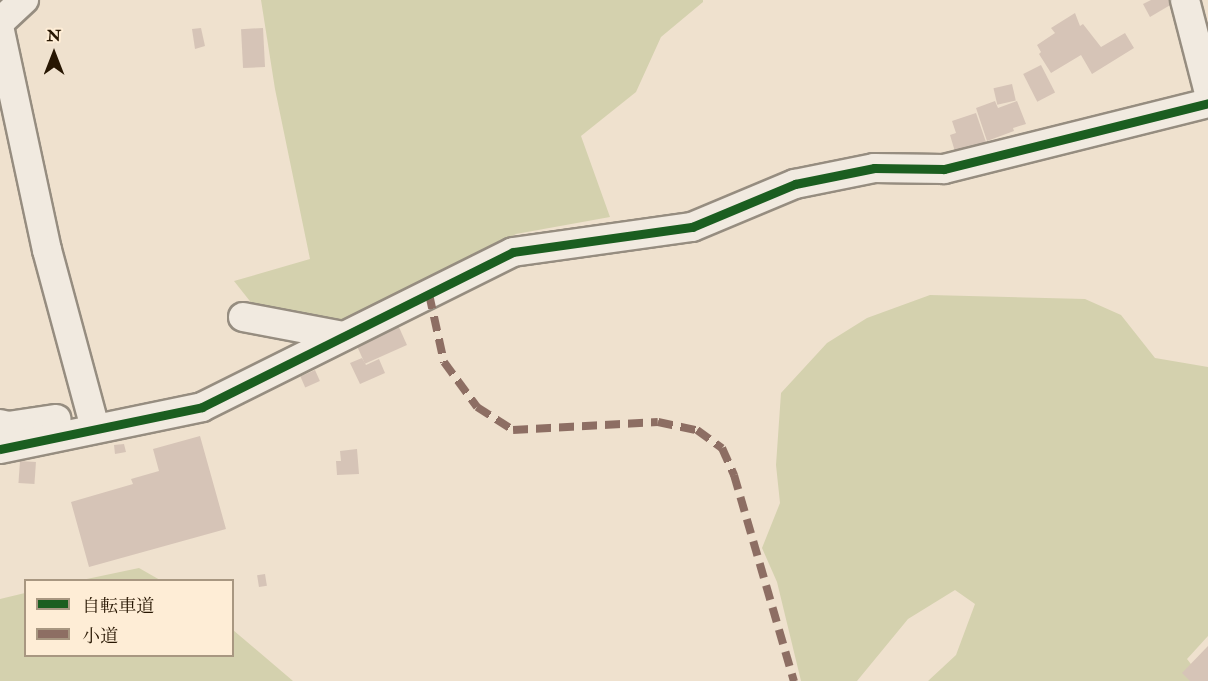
<!DOCTYPE html>
<meta charset="utf-8">
<style>
body{margin:0}
#map{position:relative;width:1208px;height:681px;overflow:hidden;background:#efe1ce;font-family:"IM FELL Double Pica","Noto Serif JP",serif}
div>[style]{position:absolute}
.green>*{inset:0;background:#d4d1ae}
.building>*{inset:0;background:#d6c4b7;transform-origin:0 0}
.roads{filter:drop-shadow(2px 0 #968d80) drop-shadow(-2px 0 #968d80) drop-shadow(0 2px #968d80) drop-shadow(0 -2px #968d80)}
.minor>*{height:28px;margin:-14px;padding:0 14px;transform-origin:14px;border-radius:14px;background:#f1eae0}
.quiet>*{height:8px;margin-top:-4px;transform-origin:0;background:repeating-linear-gradient(90deg,#8d6e63 0 15px,transparent 0 23px)}
.cycleway>*{height:9px;margin:-4.5px;padding:0 4.5px;transform-origin:4.5px;border-radius:4.5px;background:#1b5e20}
span{translate:-50% -50%;white-space:nowrap;text-align:center;line-height:1.15;-webkit-text-stroke:6px #feedd6;paint-order:stroke}
.legend{position:absolute;left:24px;top:579px;width:210px;height:78px;box-sizing:border-box;background:#feedd6;border:2px solid #a89781;margin:0;padding:8px 10px;list-style:none;font-size:18px;color:#271602}
.legend li{display:flex;align-items:center;gap:12px;height:30px}
.legend b{width:30px;border:2px solid #a89781}
.north{position:absolute;left:24px;top:24px;width:60px;height:60px;-webkit-text-stroke:4px #feedd6;paint-order:stroke;rotate:0deg;font-size:16px;font-weight:700;line-height:24px;text-align:center;color:#271602}
.north::after{content:'';display:block;margin:auto;width:21px;height:27px;background:#271602;clip-path:polygon(50% 0,100% 100%,50% 72%,0 100%)}
</style>
<div id="map">
<div class="green">
<div style="clip-path:polygon(261px 0,703px 0,703px 2px,661px 37px,636px 92px,581px 136px,610px 217px,516px 234px,338px 326px,253px 305px,234px 281px,310px 259px,275px 89px)"></div>
<div style="clip-path:polygon(930px 295px,1085px 299px,1121px 315px,1155px 358px,1208px 367px,1208px 636px,1187px 659px,1204px 681px,928px 681px,956px 655px,975px 604px,955px 590px,908px 619px,857px 681px,801px 681px,777px 582px,762px 548px,780px 503px,776px 465px,781px 393px,827px 343px,867px 318px)"></div>
<div style="clip-path:polygon(139px 568px,160px 580px,82px 580px)"></div>
<div style="clip-path:polygon(25px 593px,26px 656px,232px 656px,233px 630px,293px 681px,0 681px,0 599px)"></div>
</div>
<div class="building">
<div style="clip-path:polygon(1151px 0,1170px 0,1172px 4px,1150px 17px,1143px 4px)"></div>
<div style="clip-path:polygon(1075px 13px,1080px 26px,1083px 24px,1101px 47px,1125px 33px,1134px 48px,1092px 74px,1081px 55px,1051px 73px,1039px 54px,1041px 52px,1037px 45px,1055px 33px,1051px 28px)"></div>
<div style="clip-path:polygon(201px 28px,205px 46px,195px 49px,192px 29px)"></div>
<div style="left:263px;top:28px;width:39px;height:22px;rotate:87deg"></div>
<div style="left:1041px;top:65px;width:31px;height:20px;rotate:63deg"></div>
<div style="left:1012px;top:84px;width:17px;height:19px;rotate:77deg"></div>
<div style="clip-path:polygon(995px 101px,998px 108px,1017px 101px,1026px 124px,1013px 128px,1014px 131px,987px 141px,976px 108px)"></div>
<div style="clip-path:polygon(976px 113px,987px 145px,956px 155px,950px 135px,956px 133px,952px 121px)"></div>
<div style="left:398px;top:325px;width:22px;height:46px;rotate:66deg"></div>
<div style="clip-path:polygon(362px 358px,366px 365px,379px 359px,385px 373px,360px 384px,350px 363px)"></div>
<div style="left:315px;top:370px;width:12px;height:16px;rotate:66deg"></div>
<div style="clip-path:polygon(200px 436px,226px 529px,89px 567px,71px 502px,133px 484px,131px 479px,159px 471px,153px 449px)"></div>
<div style="clip-path:polygon(124px 444px,126px 452px,115px 454px,114px 445px)"></div>
<div style="clip-path:polygon(357px 449px,359px 474px,337px 475px,336px 461px,341px 461px,340px 451px)"></div>
<div style="left:20px;top:461px;width:16px;height:22px;rotate:4deg"></div>
<div style="left:265px;top:574px;width:12px;height:8px;rotate:81deg"></div>
<div style="clip-path:polygon(1208px 646px,1208px 681px,1190px 681px,1182px 673px)"></div>
</div>
<div class="roads">
<div class="minor">
<div style="left:1185px;top:0;width:92px;rotate:75.5deg"></div>
<div style="left:0;top:22px;width:33px;rotate:-43deg"></div>
<div style="left:0;top:31px;width:224px;rotate:77.9deg"></div>
<div style="left:47px;top:250px;width:184px;rotate:74.9deg"></div>
<div style="left:243px;top:317px;width:102px;rotate:10.8deg"></div>
<div style="left:0;top:424px;width:8px;rotate:14deg"></div>
<div style="left:8px;top:426px;width:49px;rotate:-8.3deg"></div>
<div style="left:0;top:449px;width:206px;rotate:-11.7deg"></div>
<div style="left:202px;top:407px;width:347px;rotate:-26.5deg"></div>
<div style="left:513px;top:252px;width:181px;rotate:-8deg"></div>
<div style="left:692px;top:227px;width:112px;rotate:-22.7deg"></div>
<div style="left:795px;top:184px;width:81px;rotate:-11.4deg"></div>
<div style="left:874px;top:168px;width:70px;rotate:0.8deg"></div>
<div style="left:944px;top:169px;width:272px;rotate:-14deg"></div>
</div>
</div>
<div class="quiet">
<div style="left:429px;top:294px;width:70px;rotate:77.6deg"></div>
<div style="left:444px;top:362px;width:56px;rotate:53.7deg"></div>
<div style="left:477px;top:407px;width:43px;rotate:32.6deg"></div>
<div style="left:513px;top:430px;width:145px;rotate:-3.2deg"></div>
<div style="left:658px;top:422px;width:40px;rotate:12deg"></div>
<div style="left:697px;top:430px;width:31px;rotate:36deg"></div>
<div style="left:722px;top:448px;width:30px;rotate:66deg"></div>
<div style="left:734px;top:475px;width:215px;rotate:73.8deg"></div>
</div>
<div class="cycleway">
<div style="left:0;top:449px;width:206px;rotate:-11.7deg"></div>
<div style="left:202px;top:407px;width:347px;rotate:-26.5deg"></div>
<div style="left:513px;top:252px;width:181px;rotate:-8deg"></div>
<div style="left:692px;top:227px;width:112px;rotate:-22.7deg"></div>
<div style="left:795px;top:184px;width:81px;rotate:-11.4deg"></div>
<div style="left:874px;top:168px;width:70px;rotate:0.8deg"></div>
<div style="left:944px;top:169px;width:272px;rotate:-14deg"></div>
</div>
<ul class="legend">
<li><b style="height:8px;background:#1b5e20"></b>自転車道</li>
<li><b style="height:8px;background:#8d6e63"></b>小道</li>
</ul>
<div class="north">N</div>
</div>
